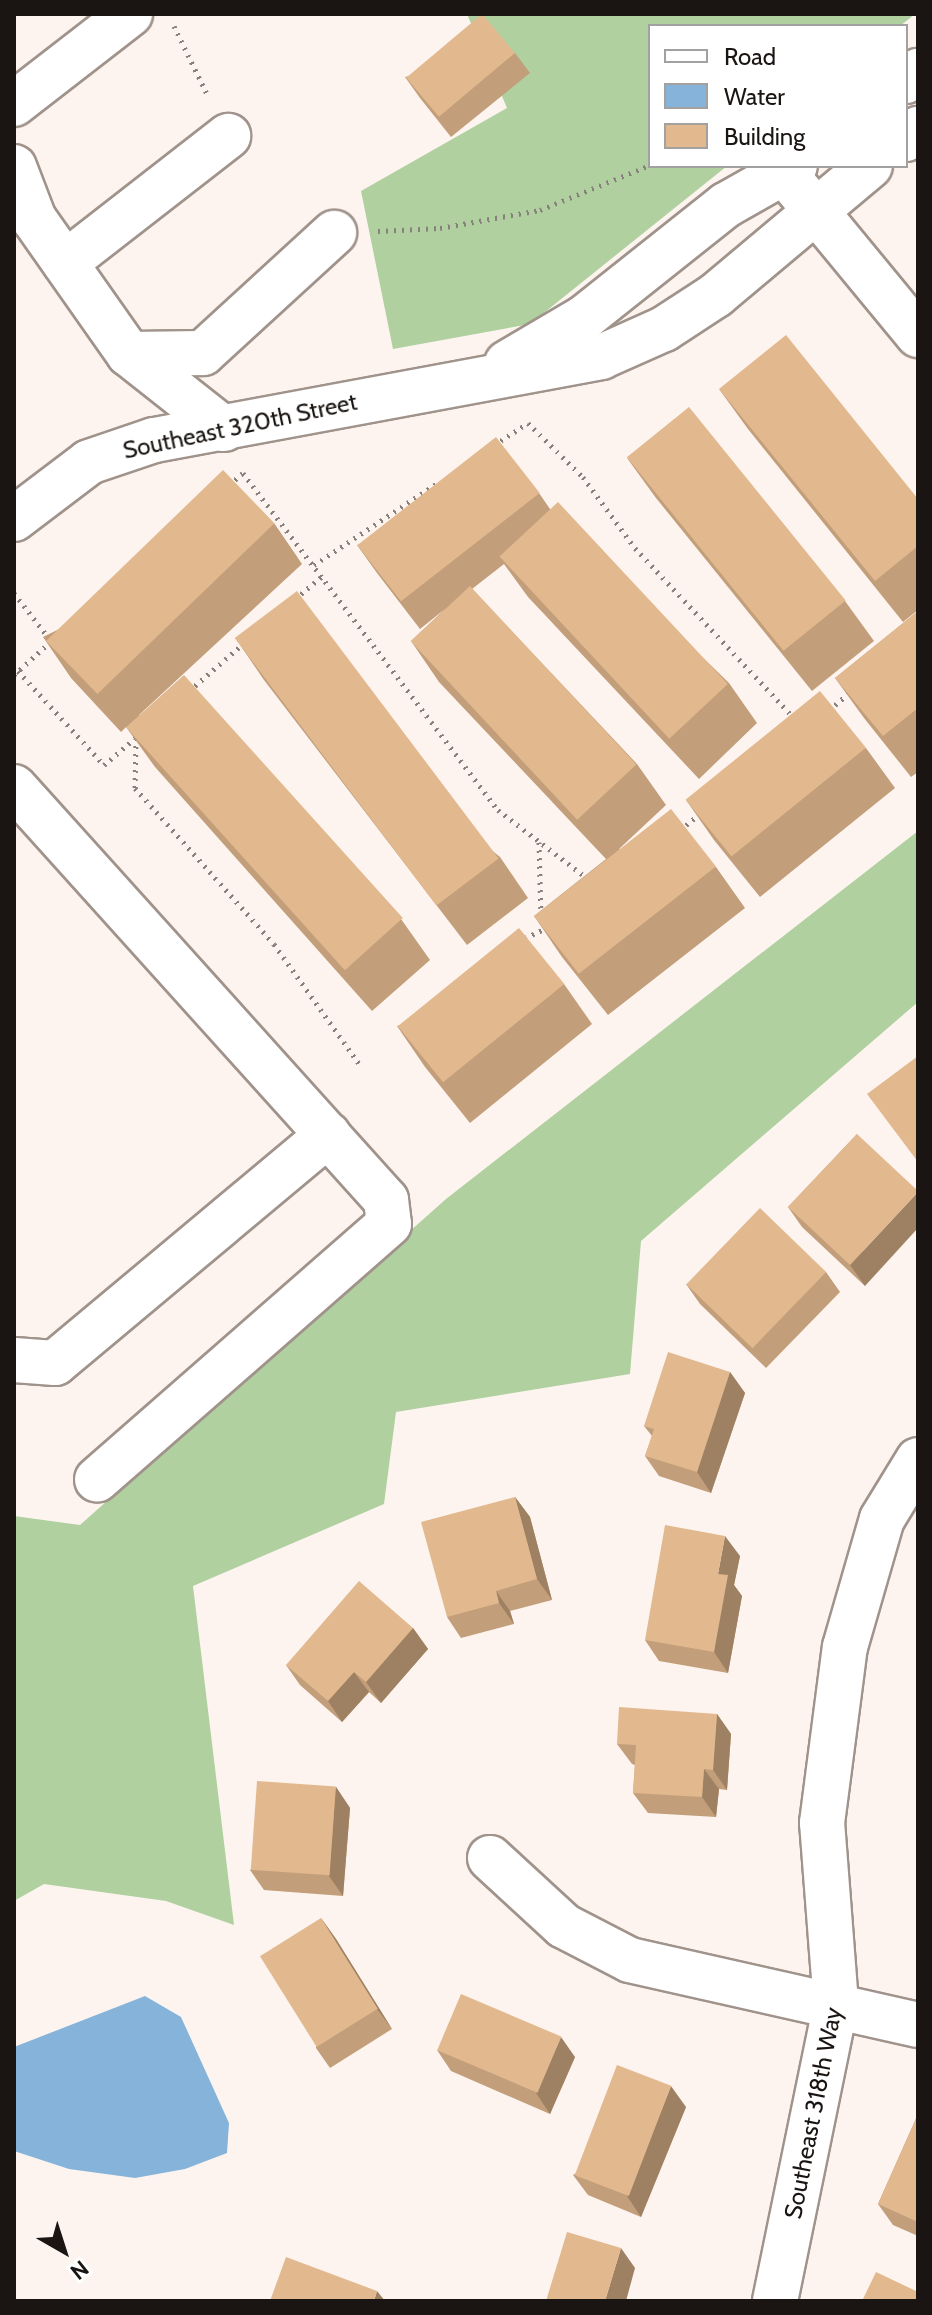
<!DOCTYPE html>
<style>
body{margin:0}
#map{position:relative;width:932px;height:2315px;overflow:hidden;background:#fdf4ef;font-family:Cabin,sans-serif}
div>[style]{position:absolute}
.forest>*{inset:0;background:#b0d0a0}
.water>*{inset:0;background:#85b3da}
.path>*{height:5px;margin-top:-2.5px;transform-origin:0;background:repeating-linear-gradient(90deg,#87807c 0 2px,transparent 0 8px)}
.roads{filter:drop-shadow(2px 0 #a0938b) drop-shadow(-2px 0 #a0938b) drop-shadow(0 2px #a0938b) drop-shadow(0 -2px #a0938b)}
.minor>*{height:44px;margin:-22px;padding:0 22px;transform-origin:22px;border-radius:22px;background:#fff}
.wall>*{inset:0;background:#c29e7a}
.shaded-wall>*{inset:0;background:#9e8163}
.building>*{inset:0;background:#e2b88e;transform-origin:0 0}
span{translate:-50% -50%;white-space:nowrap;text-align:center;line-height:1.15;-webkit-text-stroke:8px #fff;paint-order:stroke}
.street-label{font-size:24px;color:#1a1512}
.frame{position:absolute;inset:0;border:16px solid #1a1512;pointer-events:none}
.legend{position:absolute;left:648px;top:24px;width:260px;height:144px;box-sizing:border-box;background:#fff;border:2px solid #a3a1a0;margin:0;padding:10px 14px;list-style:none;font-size:24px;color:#1a1512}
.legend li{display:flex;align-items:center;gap:16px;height:40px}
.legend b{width:40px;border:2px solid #a3a1a0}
.north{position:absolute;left:24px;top:2211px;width:80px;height:80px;-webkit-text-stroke:6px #fff;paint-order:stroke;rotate:141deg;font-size:22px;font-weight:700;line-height:32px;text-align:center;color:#1a1512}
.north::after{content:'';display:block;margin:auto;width:28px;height:36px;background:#1a1512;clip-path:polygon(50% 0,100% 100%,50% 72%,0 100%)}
</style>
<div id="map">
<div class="forest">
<div style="clip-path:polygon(467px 14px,915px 14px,900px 26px,650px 26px,650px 166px,727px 166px,530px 324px,393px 349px,361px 191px,507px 108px)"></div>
<div style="clip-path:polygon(918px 831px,918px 1002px,641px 1241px,630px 1374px,396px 1412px,384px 1504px,193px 1586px,234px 1925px,166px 1901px,44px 1884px,14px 1901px,14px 1516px,80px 1525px,446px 1199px)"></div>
</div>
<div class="water">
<div style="clip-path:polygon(145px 1996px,181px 2017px,229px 2123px,227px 2153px,185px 2169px,135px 2178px,69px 2169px,14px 2151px,14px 2047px)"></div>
</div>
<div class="path">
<div style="left:174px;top:26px;width:78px;rotate:64.1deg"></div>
<div style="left:378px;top:231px;width:62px;rotate:-2.8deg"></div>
<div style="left:440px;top:228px;width:102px;rotate:-10.2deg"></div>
<div style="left:540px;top:210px;width:119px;rotate:-22.2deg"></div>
<div style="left:494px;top:445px;width:40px;rotate:-32.9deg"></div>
<div style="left:528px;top:423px;width:77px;rotate:44.5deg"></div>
<div style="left:583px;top:477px;width:88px;rotate:53.8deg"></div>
<div style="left:635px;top:548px;width:231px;rotate:46.9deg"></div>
<div style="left:229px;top:485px;width:18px;rotate:-41deg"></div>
<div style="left:243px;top:473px;width:423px;rotate:52.9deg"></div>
<div style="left:498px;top:810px;width:112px;rotate:37.4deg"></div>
<div style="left:314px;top:565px;width:150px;rotate:-33.6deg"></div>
<div style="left:14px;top:593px;width:56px;rotate:52.3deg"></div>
<div style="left:295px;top:599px;width:35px;rotate:-40deg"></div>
<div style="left:18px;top:671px;width:127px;rotate:47.5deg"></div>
<div style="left:104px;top:765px;width:48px;rotate:-40.7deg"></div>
<div style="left:14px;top:675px;width:49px;rotate:-42.5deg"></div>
<div style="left:189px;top:691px;width:74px;rotate:-41.2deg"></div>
<div style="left:829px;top:710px;width:30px;rotate:-40deg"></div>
<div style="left:136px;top:738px;width:50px;rotate:91.1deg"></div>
<div style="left:135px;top:788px;width:209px;rotate:48.3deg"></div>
<div style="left:274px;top:944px;width:148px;rotate:54.6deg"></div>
<div style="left:680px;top:830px;width:26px;rotate:-39deg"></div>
<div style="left:539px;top:842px;width:74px;rotate:88.5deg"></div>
<div style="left:525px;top:938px;width:23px;rotate:-25deg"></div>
</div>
<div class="roads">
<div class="minor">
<div style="left:906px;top:81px;width:16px;rotate:-40deg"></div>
<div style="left:14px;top:104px;width:147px;rotate:-37.8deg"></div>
<div style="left:906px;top:139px;width:16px;rotate:-40deg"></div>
<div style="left:14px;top:167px;width:56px;rotate:69deg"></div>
<div style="left:34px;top:219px;width:165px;rotate:54.9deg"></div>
<div style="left:129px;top:354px;width:121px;rotate:38.3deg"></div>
<div style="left:796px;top:187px;width:192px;rotate:50.5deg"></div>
<div style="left:65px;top:263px;width:207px;rotate:-37.9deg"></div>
<div style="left:129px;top:354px;width:74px;rotate:-0.8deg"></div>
<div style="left:203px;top:353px;width:178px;rotate:-42.5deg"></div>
<div style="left:507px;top:363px;width:91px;rotate:-30.5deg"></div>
<div style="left:585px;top:317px;width:180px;rotate:-38.5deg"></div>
<div style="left:726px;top:205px;width:79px;rotate:-29.5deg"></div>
<div style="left:14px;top:519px;width:94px;rotate:-37.2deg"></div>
<div style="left:89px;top:462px;width:69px;rotate:-18.7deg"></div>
<div style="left:154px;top:440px;width:455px;rotate:-10.5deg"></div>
<div style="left:601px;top:357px;width:69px;rotate:-24deg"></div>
<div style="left:664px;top:329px;width:62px;rotate:-33.2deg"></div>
<div style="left:716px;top:295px;width:201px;rotate:-40deg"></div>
<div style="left:14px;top:787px;width:556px;rotate:47.99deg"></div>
<div style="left:386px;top:1200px;width:24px;rotate:83deg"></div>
<div style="left:389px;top:1224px;width:388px;rotate:138.8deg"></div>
<div style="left:14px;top:1360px;width:41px;rotate:4.2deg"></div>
<div style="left:55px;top:1363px;width:356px;rotate:-39.9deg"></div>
<div style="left:490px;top:1858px;width:100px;rotate:42.6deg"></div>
<div style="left:564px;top:1926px;width:74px;rotate:27.3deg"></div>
<div style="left:630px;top:1960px;width:295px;rotate:12.7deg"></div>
<div style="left:775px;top:2301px;width:303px;rotate:-78.4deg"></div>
<div style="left:836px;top:2004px;width:182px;rotate:-94.4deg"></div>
<div style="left:822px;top:1823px;width:177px;rotate:-82.6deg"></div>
<div style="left:845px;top:1647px;width:133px;rotate:-73.9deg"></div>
<div style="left:882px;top:1519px;width:69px;rotate:-58.6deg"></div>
</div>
</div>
<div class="wall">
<div style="clip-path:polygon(515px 53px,530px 73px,451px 137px,420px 98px,405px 77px)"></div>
<div style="clip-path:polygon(719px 389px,918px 499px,918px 610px,903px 622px,748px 429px)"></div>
<div style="clip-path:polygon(627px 458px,845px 601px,874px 641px,812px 691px,656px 498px)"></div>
<div style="clip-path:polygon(539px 493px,550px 509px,729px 683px,757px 723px,699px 779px,528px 597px,504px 564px,472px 589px,637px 764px,666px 805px,619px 849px,716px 867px,745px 908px,608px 1015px,562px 957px,534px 916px,606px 859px,439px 682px,411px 641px,445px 609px,420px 629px,377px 573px,357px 545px)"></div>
<div style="clip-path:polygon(274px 523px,302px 564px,139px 715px,401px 919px,430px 960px,372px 1011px,155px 767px,126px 727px,121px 732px,71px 678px,43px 637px)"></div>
<div style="clip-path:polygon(918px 611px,918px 772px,911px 777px,864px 718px,835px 678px)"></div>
<div style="clip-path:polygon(236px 639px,500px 857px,528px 898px,467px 945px,264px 680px)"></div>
<div style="clip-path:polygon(866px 748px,895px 788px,760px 897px,714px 840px,686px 800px)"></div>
<div style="clip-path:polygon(564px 984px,592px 1024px,470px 1123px,425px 1067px,397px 1026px)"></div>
<div style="clip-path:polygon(857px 1134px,865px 1286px,802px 1227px,788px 1207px)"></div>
<div style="clip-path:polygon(826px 1272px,840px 1292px,766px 1368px,700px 1304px,686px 1284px)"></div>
<div style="clip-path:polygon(730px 1372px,745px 1393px,711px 1493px,659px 1476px,645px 1456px,652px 1436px,644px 1426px)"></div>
<div style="clip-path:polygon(515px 1497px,530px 1517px,552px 1600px,510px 1611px,514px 1624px,461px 1638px,447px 1617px)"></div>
<div style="clip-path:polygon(740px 1556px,734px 1585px,742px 1596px,728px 1673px,659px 1661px,645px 1640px)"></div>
<div style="clip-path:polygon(413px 1628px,428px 1649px,381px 1703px,369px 1692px,342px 1722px,300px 1685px,286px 1665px)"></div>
<div style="clip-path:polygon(717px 1714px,731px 1734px,727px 1790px,719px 1789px,716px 1817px,648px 1813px,633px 1793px,635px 1765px,632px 1764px,617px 1744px)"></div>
<div style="clip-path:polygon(336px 1787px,350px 1808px,343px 1896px,264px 1890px,250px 1870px)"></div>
<div style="clip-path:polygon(321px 1918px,336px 1939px,392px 2029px,330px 2068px,316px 2048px)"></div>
<div style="clip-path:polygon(437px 2050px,575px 2057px,550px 2114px,451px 2071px)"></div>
<div style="clip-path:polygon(686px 2107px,641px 2217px,588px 2195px,573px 2175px)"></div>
<div style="clip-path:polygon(918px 2114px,918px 2236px,893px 2225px,878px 2204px)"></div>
</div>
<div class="shaded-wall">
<div style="clip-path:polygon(918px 1192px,918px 1228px,865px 1286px,850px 1265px)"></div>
<div style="clip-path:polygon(730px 1372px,745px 1393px,711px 1493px,697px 1472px)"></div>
<div style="clip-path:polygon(515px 1497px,530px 1517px,552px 1600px,537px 1579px)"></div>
<div style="clip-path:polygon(725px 1536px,740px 1556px,734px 1585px,742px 1596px,728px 1673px,714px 1652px,718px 1574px)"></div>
<div style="clip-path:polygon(496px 1591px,510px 1611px,514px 1624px,499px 1603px)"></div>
<div style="clip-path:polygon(413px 1628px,428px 1649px,381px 1703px,366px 1682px)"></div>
<div style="clip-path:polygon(354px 1672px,369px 1692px,342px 1722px,328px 1701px)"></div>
<div style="clip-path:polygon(717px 1714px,731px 1734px,727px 1790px,713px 1770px)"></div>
<div style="clip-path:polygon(704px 1769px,719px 1789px,716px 1817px,702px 1797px)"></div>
<div style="clip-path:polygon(336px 1787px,350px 1808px,343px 1896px,329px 1876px)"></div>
<div style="clip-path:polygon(321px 1918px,336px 1939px,392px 2029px,377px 2009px)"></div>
<div style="clip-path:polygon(561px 2037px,575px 2057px,550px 2114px,536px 2093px)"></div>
<div style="clip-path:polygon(671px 2086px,686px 2107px,641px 2217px,627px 2196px)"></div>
<div style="clip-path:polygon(621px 2248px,635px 2268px,626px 2301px,605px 2301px)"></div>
<div style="clip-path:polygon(377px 2291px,385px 2301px,374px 2301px)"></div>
</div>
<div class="building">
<div style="left:482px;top:14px;width:51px;height:99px;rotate:50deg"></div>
<div style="clip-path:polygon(786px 335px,918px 499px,918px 546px,875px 581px,719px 389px)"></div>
<div style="left:689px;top:407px;width:249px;height:80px;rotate:51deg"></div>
<div style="left:496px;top:437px;width:71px;height:176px;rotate:52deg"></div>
<div style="left:223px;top:470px;width:74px;height:246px;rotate:46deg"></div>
<div style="left:558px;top:502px;width:249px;height:80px;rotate:47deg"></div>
<div style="left:470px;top:586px;width:244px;height:81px;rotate:47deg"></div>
<div style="left:297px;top:591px;width:335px;height:78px;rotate:53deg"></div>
<div style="clip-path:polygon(918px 611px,918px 708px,883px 736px,835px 678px)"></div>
<div style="left:184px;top:675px;width:327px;height:78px;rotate:48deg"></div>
<div style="left:820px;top:691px;width:73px;height:173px;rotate:51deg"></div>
<div style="left:671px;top:809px;width:73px;height:174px;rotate:52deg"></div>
<div style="left:519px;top:928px;width:72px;height:156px;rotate:51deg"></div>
<div style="clip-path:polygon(918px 1056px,918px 1162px,867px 1094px)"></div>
<div style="clip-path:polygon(857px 1134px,918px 1191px,918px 1192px,850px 1265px,788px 1207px)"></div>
<div style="left:760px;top:1208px;width:92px;height:106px;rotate:44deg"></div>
<div style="clip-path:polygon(668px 1352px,730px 1372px,697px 1472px,645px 1456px,654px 1429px,644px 1426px)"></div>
<div style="clip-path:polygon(515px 1497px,537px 1579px,496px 1591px,499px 1603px,447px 1617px,421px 1522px)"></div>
<div style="clip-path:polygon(665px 1525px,725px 1536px,718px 1574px,728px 1575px,714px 1652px,645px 1640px)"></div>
<div style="clip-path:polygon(359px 1581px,413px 1628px,366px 1682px,354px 1672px,328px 1701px,286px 1665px)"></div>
<div style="clip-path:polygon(619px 1707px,717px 1714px,713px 1770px,704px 1769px,702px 1797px,633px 1793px,636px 1745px,617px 1744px)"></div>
<div style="left:257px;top:1781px;width:79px;height:89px;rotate:4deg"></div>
<div style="left:321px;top:1918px;width:107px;height:72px;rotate:58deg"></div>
<div style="left:461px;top:1994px;width:109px;height:61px;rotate:23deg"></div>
<div style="left:617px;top:2065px;width:58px;height:118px;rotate:21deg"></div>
<div style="clip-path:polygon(918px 2114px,918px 2222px,878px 2204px)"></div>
<div style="clip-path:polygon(567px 2232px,621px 2248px,605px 2301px,546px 2301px)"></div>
<div style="clip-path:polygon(286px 2257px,377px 2291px,374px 2301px,270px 2301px)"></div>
<div style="clip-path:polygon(876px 2272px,918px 2292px,918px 2301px,862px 2301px)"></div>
</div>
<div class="street-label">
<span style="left:240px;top:426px;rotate:-12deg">Southeast 320th Street</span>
<span style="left:813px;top:2113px;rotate:-79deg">Southeast 318th Way</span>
</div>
<div class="frame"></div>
<ul class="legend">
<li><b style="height:10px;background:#fff"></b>Road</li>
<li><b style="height:22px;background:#85b3da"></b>Water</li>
<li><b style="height:22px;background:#e2b88e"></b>Building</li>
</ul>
<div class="north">N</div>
</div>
